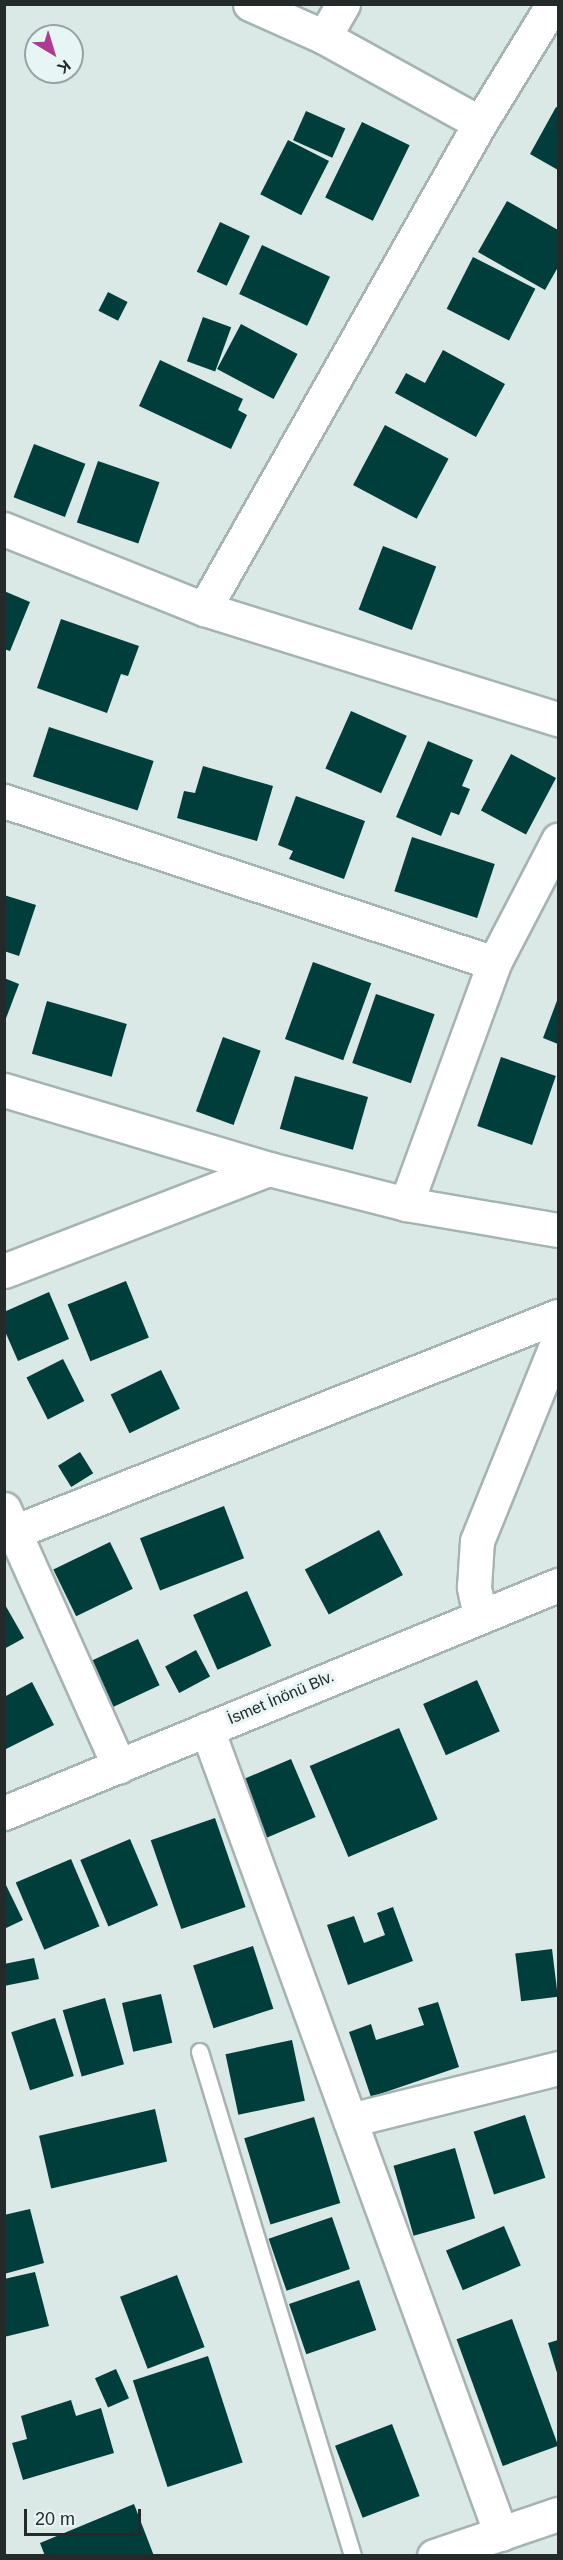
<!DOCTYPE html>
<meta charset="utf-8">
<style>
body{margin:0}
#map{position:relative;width:563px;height:2560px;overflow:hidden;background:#dae8e6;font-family:Arial,sans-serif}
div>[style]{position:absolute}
.building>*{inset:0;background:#003e3b;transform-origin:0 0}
.roads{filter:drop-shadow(2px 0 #a5b3b1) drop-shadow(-2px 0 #a5b3b1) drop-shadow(0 2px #a5b3b1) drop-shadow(0 -2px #a5b3b1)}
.service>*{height:16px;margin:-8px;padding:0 8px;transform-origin:8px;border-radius:8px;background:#fff}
.minor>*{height:33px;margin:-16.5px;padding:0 16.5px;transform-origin:16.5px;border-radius:16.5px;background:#fff}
.tertiary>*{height:33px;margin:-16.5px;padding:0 16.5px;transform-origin:16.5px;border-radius:16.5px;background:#fff}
.secondary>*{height:33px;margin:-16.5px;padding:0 16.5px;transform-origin:16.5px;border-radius:16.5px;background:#fff}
span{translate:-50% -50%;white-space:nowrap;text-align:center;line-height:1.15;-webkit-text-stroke:6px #e7f5f4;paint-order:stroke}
.street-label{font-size:16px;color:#242929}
.frame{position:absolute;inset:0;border:6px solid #242929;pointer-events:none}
.north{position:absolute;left:24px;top:24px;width:60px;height:60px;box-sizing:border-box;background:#e7f5f4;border:2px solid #99a3a3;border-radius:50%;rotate:142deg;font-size:16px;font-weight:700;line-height:24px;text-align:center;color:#242929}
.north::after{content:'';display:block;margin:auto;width:21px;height:27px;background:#af3a92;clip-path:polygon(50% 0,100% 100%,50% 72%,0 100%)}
.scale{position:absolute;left:24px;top:2509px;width:117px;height:27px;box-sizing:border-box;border:3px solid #242929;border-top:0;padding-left:8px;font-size:18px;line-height:21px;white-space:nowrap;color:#242929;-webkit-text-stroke:4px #e7f5f4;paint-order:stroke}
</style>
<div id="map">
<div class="building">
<div style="clip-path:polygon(556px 107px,558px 108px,558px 170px,530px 154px)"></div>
<div style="left:306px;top:111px;width:43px;height:32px;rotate:24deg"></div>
<div style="left:362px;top:122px;width:53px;height:84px;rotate:26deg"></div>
<div style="left:288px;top:140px;width:46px;height:61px;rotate:27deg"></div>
<div style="clip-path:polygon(507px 201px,558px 230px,558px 267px,545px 290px,478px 252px)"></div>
<div style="left:220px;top:222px;width:33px;height:55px;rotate:25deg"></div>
<div style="left:262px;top:245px;width:75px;height:54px;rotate:25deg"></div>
<div style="left:473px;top:257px;width:70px;height:58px;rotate:27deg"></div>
<div style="left:108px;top:292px;width:22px;height:21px;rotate:27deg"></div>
<div style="left:203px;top:317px;width:30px;height:47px;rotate:20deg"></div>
<div style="left:241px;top:324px;width:64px;height:51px;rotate:28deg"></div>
<div style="clip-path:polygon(443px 350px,505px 384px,476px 437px,395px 393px,406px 373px,425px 383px)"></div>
<div style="clip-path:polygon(160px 360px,243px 399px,238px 410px,247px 415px,231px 449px,139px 406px)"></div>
<div style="left:385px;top:425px;width:72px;height:68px;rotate:28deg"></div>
<div style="left:34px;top:444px;width:55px;height:57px;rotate:21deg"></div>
<div style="left:98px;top:461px;width:65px;height:65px;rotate:19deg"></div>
<div style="left:383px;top:546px;width:57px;height:68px;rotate:21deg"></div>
<div style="clip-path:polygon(4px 591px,30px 602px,10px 651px,4px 649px)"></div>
<div style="clip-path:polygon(61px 619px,139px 646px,128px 676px,121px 674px,107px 713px,37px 688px)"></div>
<div style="left:351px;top:711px;width:61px;height:63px;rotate:24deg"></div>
<div style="left:49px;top:727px;width:110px;height:52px;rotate:18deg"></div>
<div style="clip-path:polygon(428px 741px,473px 760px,462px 786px,470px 789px,459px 815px,451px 812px,441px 836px,396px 817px)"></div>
<div style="left:511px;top:754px;width:51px;height:64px;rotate:28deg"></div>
<div style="clip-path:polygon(203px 766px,273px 786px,257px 841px,177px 818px,184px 791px,195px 793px)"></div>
<div style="clip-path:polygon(296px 796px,365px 821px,344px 879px,289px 859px,293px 851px,278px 845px)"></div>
<div style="left:412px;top:837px;width:87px;height:57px;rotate:18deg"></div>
<div style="clip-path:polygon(4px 895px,36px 905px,19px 956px,4px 951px)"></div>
<div style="left:313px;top:962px;width:62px;height:82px;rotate:20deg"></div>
<div style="clip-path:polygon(4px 978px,19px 984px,5px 1021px,4px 1021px)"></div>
<div style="left:376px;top:994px;width:62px;height:73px;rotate:19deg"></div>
<div style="clip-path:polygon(558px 998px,558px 1044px,543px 1038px)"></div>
<div style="left:47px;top:1001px;width:83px;height:55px;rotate:16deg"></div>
<div style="left:223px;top:1037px;width:40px;height:79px;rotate:20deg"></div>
<div style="left:501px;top:1057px;width:58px;height:73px;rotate:19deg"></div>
<div style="left:295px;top:1076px;width:76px;height:55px;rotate:16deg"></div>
<div style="left:126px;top:1281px;width:61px;height:63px;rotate:68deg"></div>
<div style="clip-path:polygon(49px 1292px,69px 1339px,18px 1361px,4px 1329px,4px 1312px)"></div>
<div style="left:63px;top:1359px;width:47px;height:41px;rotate:63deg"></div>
<div style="left:161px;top:1370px;width:43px;height:56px;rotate:64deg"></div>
<div style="left:80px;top:1452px;width:25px;height:26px;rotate:58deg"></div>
<div style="left:224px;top:1506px;width:56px;height:90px;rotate:69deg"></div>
<div style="left:379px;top:1530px;width:51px;height:84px;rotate:62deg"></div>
<div style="left:110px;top:1542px;width:52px;height:63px;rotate:64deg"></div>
<div style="left:247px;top:1591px;width:60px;height:59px;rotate:66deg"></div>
<div style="clip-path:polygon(4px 1603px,24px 1638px,4px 1649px)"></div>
<div style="left:138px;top:1639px;width:51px;height:56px;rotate:65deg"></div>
<div style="left:196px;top:1650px;width:30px;height:35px;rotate:62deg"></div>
<div style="left:477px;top:1680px;width:56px;height:59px;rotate:66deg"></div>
<div style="clip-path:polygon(32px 1682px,54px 1725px,4px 1750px,4px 1697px)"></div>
<div style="left:399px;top:1728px;width:99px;height:97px;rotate:67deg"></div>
<div style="left:291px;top:1759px;width:63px;height:59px;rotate:67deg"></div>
<div style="left:215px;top:1818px;width:94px;height:68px;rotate:71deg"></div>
<div style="left:130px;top:1839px;width:72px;height:54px;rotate:67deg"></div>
<div style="left:71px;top:1859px;width:73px;height:60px;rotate:67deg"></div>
<div style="clip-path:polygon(4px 1881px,23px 1920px,4px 1929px)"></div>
<div style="clip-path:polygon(393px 1907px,413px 1961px,348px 1985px,327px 1925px,354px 1916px,364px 1943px,385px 1935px,377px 1913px)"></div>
<div style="left:253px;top:1946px;width:66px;height:63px;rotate:72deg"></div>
<div style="left:552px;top:1949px;width:48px;height:37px;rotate:83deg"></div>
<div style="clip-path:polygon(34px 1958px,39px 1979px,4px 1986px,4px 1964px)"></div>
<div style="left:161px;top:1994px;width:50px;height:40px;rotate:77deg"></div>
<div style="left:105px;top:1998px;width:69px;height:44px;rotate:74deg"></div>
<div style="clip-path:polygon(438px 2002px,459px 2067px,371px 2097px,349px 2032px,371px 2024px,376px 2040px,424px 2025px,418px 2008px)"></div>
<div style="left:55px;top:2018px;width:61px;height:46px;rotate:72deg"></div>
<div style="left:292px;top:2040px;width:62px;height:68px;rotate:78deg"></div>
<div style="left:155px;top:2109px;width:54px;height:119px;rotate:77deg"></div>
<div style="left:525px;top:2115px;width:66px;height:54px;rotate:72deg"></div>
<div style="left:314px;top:2117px;width:90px;height:73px;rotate:73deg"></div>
<div style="left:455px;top:2148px;width:73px;height:64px;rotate:74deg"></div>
<div style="clip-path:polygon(30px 2209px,44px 2263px,4px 2274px,4px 2215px)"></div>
<div style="left:332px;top:2217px;width:55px;height:67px;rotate:71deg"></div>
<div style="left:504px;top:2226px;width:43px;height:63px;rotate:67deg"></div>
<div style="clip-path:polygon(35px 2272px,49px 2326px,4px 2337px,4px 2279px)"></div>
<div style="left:177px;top:2275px;width:77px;height:61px;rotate:69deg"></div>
<div style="left:359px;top:2280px;width:53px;height:74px;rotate:71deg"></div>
<div style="left:512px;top:2319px;width:135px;height:59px;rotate:70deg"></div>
<div style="clip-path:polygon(558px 2340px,558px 2376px,548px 2343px)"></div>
<div style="left:208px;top:2356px;width:112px;height:79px;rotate:72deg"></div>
<div style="left:116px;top:2369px;width:32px;height:23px;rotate:66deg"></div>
<div style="clip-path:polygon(71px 2400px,76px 2416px,101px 2408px,114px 2453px,23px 2480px,12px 2443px,27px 2439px,21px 2416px)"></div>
<div style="left:392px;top:2424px;width:77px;height:61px;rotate:69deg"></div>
<div style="clip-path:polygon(134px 2504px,154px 2556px,45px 2556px,40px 2543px)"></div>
</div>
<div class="roads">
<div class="service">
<div style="left:200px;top:2052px;width:527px;rotate:73.11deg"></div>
</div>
<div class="minor">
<div style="left:250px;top:4px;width:81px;rotate:24deg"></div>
<div style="left:324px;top:37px;width:178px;rotate:28.9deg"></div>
<div style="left:324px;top:37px;width:38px;rotate:-60deg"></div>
<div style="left:4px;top:529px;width:215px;rotate:21.8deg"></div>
<div style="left:204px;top:609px;width:371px;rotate:17.3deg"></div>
<div style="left:204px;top:609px;width:559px;rotate:-60.41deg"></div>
<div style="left:480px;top:123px;width:140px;rotate:-58.5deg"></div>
<div style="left:4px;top:801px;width:516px;rotate:18.29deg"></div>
<div style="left:4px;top:1090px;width:277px;rotate:16.6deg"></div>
<div style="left:269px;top:1169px;width:141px;rotate:14.3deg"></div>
<div style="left:406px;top:1204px;width:154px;rotate:9.7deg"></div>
<div style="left:406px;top:1204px;width:257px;rotate:-69.9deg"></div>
<div style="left:494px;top:963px;width:139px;rotate:-62.5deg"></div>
<div style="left:4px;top:1271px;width:284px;rotate:-21.1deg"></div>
<div style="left:4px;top:1509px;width:282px;rotate:65.9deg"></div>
<div style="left:4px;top:1536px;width:596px;rotate:-21.66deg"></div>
<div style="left:480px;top:1616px;width:30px;rotate:-102deg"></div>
<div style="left:474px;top:1587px;width:46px;rotate:-86.3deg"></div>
<div style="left:477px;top:1541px;width:216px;rotate:-68deg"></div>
<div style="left:207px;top:1729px;width:857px;rotate:69.94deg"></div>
<div style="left:350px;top:2120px;width:214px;rotate:-14deg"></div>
</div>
<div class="tertiary">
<div style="left:434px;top:2556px;width:131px;rotate:-18.7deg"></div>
</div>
<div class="secondary">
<div style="left:4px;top:1813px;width:599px;rotate:-22.37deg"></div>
</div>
</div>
<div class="street-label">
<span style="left:281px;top:1698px;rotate:-23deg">İsmet İnönü Blv.</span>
</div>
<div class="frame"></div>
<div class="north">K</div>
<div class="scale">20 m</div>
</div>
